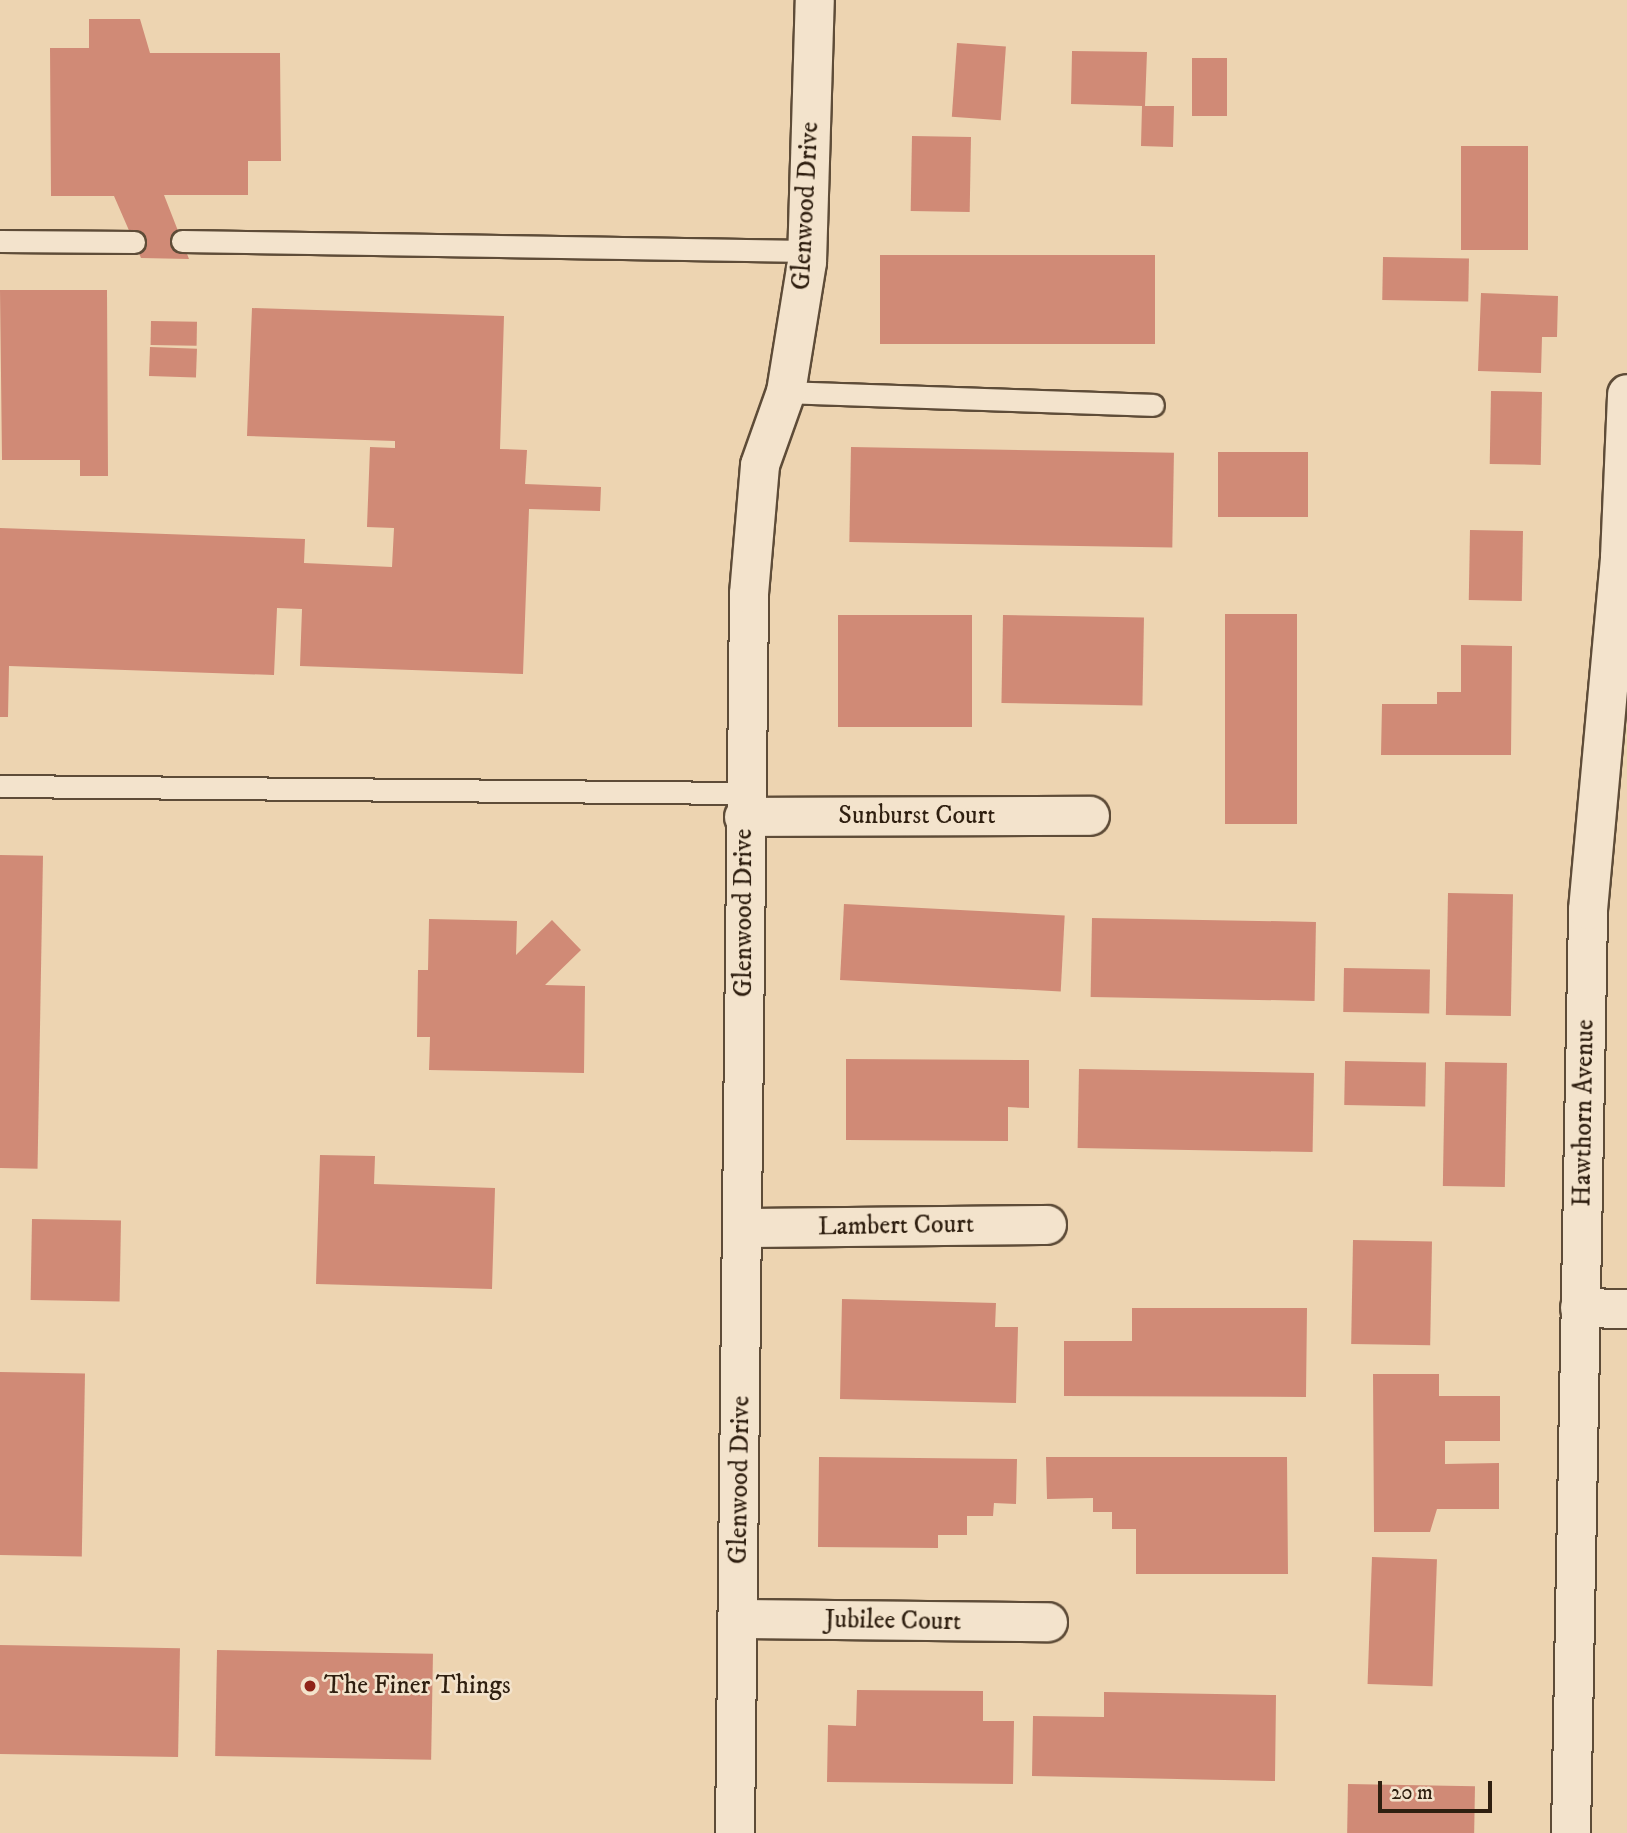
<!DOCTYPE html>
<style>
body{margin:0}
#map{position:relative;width:1627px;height:1833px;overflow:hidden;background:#edd4b1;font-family:"IM FELL DW Pica",serif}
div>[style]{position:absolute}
.building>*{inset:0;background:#d08a76;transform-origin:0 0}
.roads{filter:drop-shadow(2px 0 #5e4c38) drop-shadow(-2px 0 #5e4c38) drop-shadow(0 2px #5e4c38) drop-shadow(0 -2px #5e4c38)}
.lane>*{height:21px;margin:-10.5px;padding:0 10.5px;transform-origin:10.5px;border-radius:10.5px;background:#f3e3cc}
.street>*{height:38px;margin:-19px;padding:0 19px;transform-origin:19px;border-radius:19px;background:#f3e3cc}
.dots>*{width:19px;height:19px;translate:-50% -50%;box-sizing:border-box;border:4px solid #f3e3cc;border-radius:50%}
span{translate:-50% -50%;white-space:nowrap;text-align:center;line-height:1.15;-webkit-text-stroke:5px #f3e3cc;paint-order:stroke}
.street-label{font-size:26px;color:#2f1f10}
.poi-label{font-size:26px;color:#2f1f10}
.left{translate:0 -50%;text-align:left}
.scale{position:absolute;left:1378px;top:1781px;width:114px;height:32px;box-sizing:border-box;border:4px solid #2f1f10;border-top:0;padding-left:9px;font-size:21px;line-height:24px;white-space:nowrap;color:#2f1f10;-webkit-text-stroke:5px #f3e3cc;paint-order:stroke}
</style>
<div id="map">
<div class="building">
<div style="clip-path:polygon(89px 19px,140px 19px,150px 53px,280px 53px,281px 161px,248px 161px,248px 195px,164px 195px,189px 259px,141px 258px,114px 196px,51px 196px,50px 48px,89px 48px)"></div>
<div style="left:957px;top:43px;width:49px;height:74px;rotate:4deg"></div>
<div style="clip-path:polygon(1072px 51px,1147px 52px,1145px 106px,1174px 106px,1173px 147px,1141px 146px,1142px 106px,1071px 104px)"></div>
<div style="left:1192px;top:58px;width:35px;height:58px"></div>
<div style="left:912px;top:136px;width:59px;height:75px;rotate:1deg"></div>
<div style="left:1461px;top:146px;width:67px;height:104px"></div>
<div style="left:880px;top:255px;width:275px;height:89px"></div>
<div style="left:1383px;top:257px;width:86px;height:43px;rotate:1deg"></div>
<div style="clip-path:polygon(0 290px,107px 290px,108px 476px,80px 476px,80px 460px,2px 460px)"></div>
<div style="clip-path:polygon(1481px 293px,1558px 296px,1557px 337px,1542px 337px,1541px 373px,1478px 371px)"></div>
<div style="clip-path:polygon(252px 308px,504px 316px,500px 449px,527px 450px,525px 484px,601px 487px,600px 511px,529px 509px,523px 674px,300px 666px,302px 609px,277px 608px,274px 675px,9px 666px,8px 717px,0 717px,0 528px,305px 539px,304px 563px,392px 567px,394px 528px,367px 527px,370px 447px,395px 448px,395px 441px,247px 436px)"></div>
<div style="left:151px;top:321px;width:46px;height:24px;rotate:1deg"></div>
<div style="left:150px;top:347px;width:47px;height:29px;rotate:2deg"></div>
<div style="left:1491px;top:391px;width:51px;height:73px;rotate:1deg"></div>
<div style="left:851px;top:447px;width:323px;height:95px;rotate:1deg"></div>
<div style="left:1218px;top:452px;width:90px;height:65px"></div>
<div style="left:1470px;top:530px;width:53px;height:70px;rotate:1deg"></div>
<div style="left:1225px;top:614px;width:72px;height:210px"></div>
<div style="left:972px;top:615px;width:112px;height:134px;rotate:90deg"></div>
<div style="left:1003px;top:615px;width:141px;height:88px;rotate:1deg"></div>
<div style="clip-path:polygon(1461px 645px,1512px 646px,1511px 755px,1381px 755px,1382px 704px,1437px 704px,1437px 692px,1461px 692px)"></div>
<div style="left:0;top:855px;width:43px;height:313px;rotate:1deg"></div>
<div style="left:1448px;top:893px;width:65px;height:122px;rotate:1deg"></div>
<div style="left:844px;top:904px;width:221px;height:76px;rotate:3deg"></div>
<div style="left:1092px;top:918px;width:224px;height:79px;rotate:1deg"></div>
<div style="clip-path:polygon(429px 919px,517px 921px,516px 955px,552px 920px,581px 950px,545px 985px,585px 986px,584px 1073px,429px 1070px,430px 1037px,417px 1037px,418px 970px,428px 970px)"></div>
<div style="left:1344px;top:968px;width:86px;height:44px;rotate:1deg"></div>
<div style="clip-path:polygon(846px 1059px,1029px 1060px,1029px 1108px,1008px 1107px,1008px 1141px,846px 1140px)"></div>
<div style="left:1345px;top:1061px;width:81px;height:44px;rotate:1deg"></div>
<div style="left:1445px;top:1062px;width:62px;height:124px;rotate:1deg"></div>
<div style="left:1079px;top:1069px;width:235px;height:79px;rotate:1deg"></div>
<div style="clip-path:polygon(320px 1155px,375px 1156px,374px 1184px,495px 1188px,492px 1289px,316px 1284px)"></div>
<div style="left:32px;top:1219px;width:89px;height:81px;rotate:1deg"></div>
<div style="left:1353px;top:1240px;width:79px;height:104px;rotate:1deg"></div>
<div style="clip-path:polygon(842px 1299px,996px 1303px,995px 1327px,1018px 1327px,1016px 1403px,840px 1399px)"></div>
<div style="clip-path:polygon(1132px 1308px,1307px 1308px,1306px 1397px,1064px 1396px,1064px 1341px,1132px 1341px)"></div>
<div style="left:0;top:1372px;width:85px;height:183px;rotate:1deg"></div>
<div style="clip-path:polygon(1373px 1374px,1439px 1374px,1439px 1396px,1500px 1396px,1500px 1441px,1445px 1441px,1445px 1464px,1499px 1463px,1499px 1509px,1437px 1509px,1430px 1532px,1374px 1532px)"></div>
<div style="clip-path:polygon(819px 1457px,1017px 1459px,1016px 1504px,994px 1503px,993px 1516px,967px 1516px,967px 1535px,938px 1535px,938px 1548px,818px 1547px)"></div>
<div style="clip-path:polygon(1046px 1457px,1287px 1457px,1288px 1574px,1136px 1574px,1136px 1529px,1112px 1529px,1112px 1512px,1093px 1512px,1093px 1498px,1047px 1499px)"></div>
<div style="left:1372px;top:1557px;width:65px;height:127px;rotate:2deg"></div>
<div style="left:0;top:1645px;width:180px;height:109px;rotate:1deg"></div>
<div style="left:217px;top:1650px;width:216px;height:106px;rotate:1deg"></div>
<div style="clip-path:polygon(857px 1690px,983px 1691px,983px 1721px,1014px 1721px,1013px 1784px,827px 1782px,828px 1725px,856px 1726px)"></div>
<div style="clip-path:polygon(1104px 1692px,1276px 1695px,1275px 1781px,1032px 1776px,1033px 1716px,1104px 1717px)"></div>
<div style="left:1348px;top:1784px;width:127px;height:49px;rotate:1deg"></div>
</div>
<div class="roads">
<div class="lane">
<div style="left:0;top:241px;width:134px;rotate:0.4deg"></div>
<div style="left:182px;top:241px;width:626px;rotate:0.92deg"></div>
<div style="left:786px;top:392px;width:367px;rotate:2deg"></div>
<div style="left:0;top:786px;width:744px;rotate:0.54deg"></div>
</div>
<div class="street">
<div style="left:744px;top:817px;width:346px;rotate:-0.2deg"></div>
<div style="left:744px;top:1228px;width:303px;rotate:-0.6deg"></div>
<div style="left:1580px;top:1308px;width:47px;rotate:1.2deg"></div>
<div style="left:738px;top:1619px;width:310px;rotate:0.6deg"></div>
<div style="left:735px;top:1833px;width:1239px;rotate:-89.35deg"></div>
<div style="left:749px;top:594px;width:129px;rotate:-85.1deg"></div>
<div style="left:760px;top:465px;width:77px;rotate:-70.4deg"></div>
<div style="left:786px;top:392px;width:132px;rotate:-80.8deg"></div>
<div style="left:807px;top:262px;width:262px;rotate:-88.3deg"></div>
<div style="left:1571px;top:1833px;width:923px;rotate:-88.94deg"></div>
<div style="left:1588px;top:910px;width:354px;rotate:-84.8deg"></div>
<div style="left:1620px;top:557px;width:163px;rotate:-87.5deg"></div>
</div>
</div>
<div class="dots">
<div style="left:310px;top:1686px;background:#8f2418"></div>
</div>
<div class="street-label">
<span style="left:806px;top:206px;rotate:-87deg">Glenwood Drive</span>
<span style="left:917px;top:816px">Sunburst Court</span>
<span style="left:744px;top:913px;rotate:-90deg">Glenwood Drive</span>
<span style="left:1584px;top:1113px;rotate:-89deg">Hawthorn Avenue</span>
<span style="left:896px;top:1226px;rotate:-1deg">Lambert Court</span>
<span style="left:740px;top:1480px;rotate:-89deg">Glenwood Drive</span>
<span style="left:893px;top:1621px;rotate:1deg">Jubilee Court</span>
</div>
<div class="poi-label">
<span class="left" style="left:324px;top:1686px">The Finer Things</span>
</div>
<div class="scale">20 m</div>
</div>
